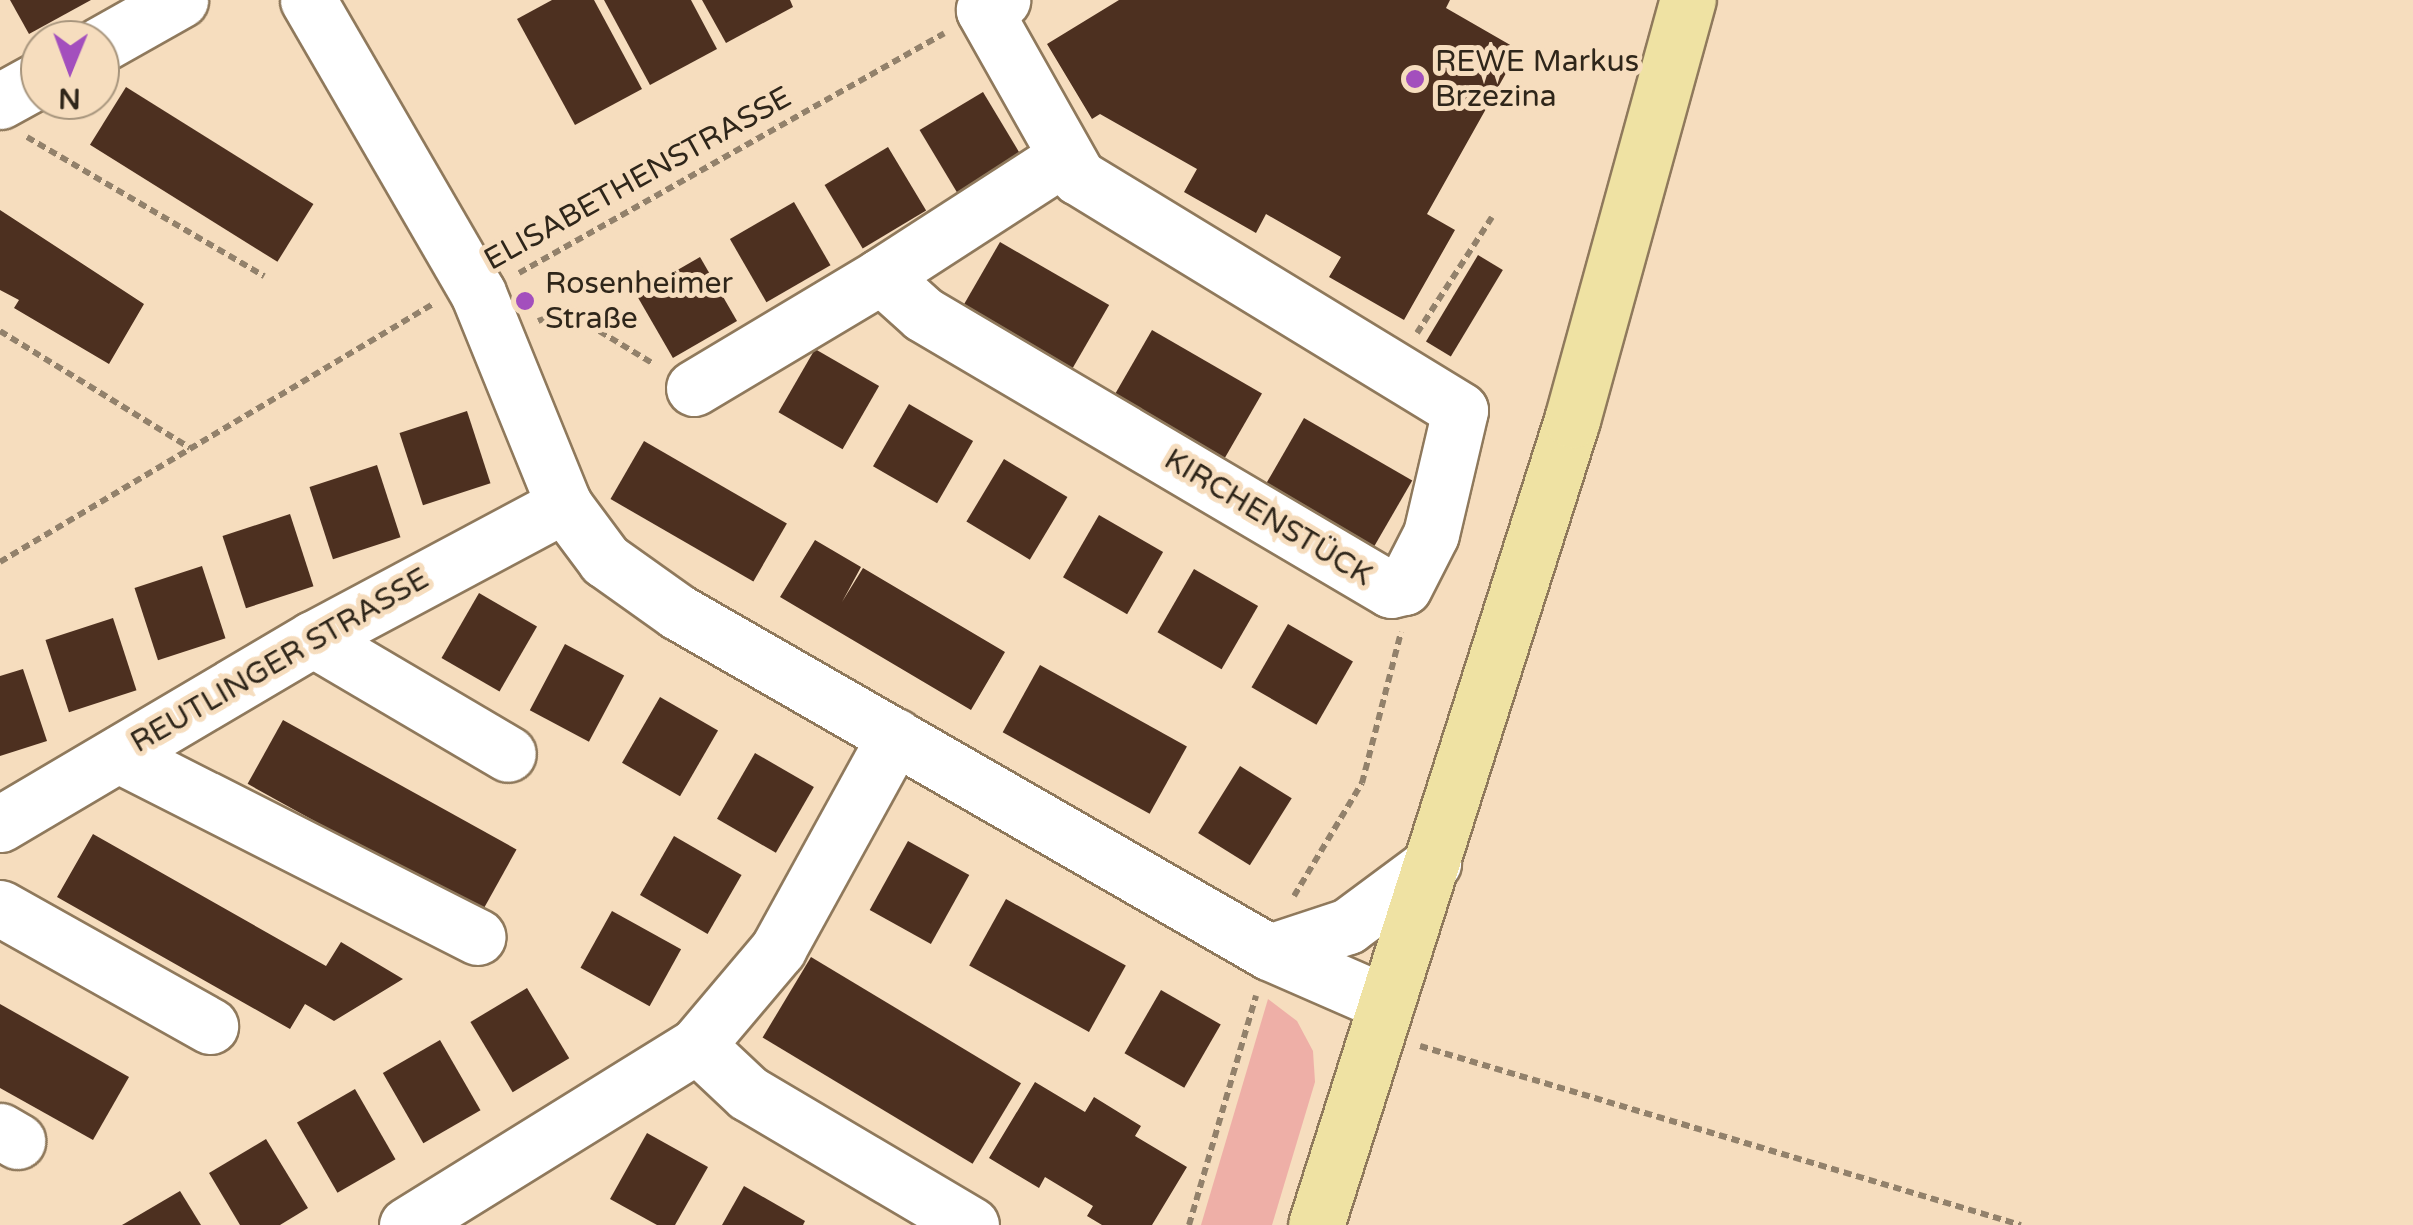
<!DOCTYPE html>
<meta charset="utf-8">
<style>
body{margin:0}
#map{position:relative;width:2413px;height:1225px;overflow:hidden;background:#f6ddbe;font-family:"Varela Round",sans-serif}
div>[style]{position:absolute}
.green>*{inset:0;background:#eeafa7}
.building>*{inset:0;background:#4d3020;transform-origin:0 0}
.path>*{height:6px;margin-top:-3px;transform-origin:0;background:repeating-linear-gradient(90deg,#92816b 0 8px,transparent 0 13px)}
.roads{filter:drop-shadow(2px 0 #8f795c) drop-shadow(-2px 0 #8f795c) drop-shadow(0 2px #8f795c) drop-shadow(0 -2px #8f795c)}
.minor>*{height:55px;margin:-27.5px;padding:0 27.5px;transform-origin:27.5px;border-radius:27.5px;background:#fff}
.major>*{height:55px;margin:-27.5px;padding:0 27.5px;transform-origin:27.5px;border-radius:27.5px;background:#efe2a3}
.dots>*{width:28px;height:28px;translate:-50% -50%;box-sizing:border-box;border:5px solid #f6ddbe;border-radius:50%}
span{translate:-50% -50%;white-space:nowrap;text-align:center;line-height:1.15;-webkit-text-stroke:10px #f6ddbe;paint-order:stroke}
.poi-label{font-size:30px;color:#2f261a}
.left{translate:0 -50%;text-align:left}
.street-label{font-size:30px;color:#2f261a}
.north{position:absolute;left:20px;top:20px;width:100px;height:100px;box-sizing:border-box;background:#f6ddbe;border:2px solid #a6947c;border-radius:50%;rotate:181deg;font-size:28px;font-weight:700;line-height:40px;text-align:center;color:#2f261a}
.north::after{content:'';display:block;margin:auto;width:35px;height:45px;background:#a34fbd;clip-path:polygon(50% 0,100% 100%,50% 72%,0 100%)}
</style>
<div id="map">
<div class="green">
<div style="clip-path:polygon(1268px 999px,1297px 1021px,1313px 1051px,1315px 1082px,1272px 1225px,1201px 1225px)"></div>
</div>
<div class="building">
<div style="clip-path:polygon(10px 0,91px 0,29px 34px)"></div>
<div style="clip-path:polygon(552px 0,594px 0,642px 89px,575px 125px,517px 19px)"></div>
<div style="clip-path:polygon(604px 0,691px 0,717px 49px,650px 85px)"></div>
<div style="clip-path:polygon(702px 0,790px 0,793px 7px,726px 43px)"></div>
<div style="clip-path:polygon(1119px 0,1450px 0,1446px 8px,1519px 50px,1427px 214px,1455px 230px,1404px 320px,1329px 277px,1341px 257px,1266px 214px,1256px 233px,1184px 192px,1197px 169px,1100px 114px,1092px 119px,1047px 44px)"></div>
<div style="left:126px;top:87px;width:221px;height:68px;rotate:32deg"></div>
<div style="left:983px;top:92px;width:74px;height:74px;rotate:59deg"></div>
<div style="left:888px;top:147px;width:74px;height:74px;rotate:59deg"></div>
<div style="left:794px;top:202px;width:73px;height:74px;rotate:60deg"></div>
<div style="clip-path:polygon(0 210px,144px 304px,109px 364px,14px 308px,19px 300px,0 290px)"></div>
<div style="left:1000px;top:242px;width:126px;height:76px;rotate:30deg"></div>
<div style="left:1478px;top:255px;width:29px;height:101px;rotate:31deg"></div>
<div style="left:700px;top:257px;width:74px;height:74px;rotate:60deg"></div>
<div style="left:1152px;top:330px;width:127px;height:75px;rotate:30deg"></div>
<div style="left:815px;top:349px;width:74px;height:73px;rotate:30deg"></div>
<div style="left:909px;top:404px;width:74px;height:72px;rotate:30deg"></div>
<div style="left:467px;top:411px;width:76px;height:71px;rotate:72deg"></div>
<div style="left:1304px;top:418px;width:125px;height:76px;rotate:30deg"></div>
<div style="left:644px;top:441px;width:165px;height:67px;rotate:30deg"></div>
<div style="left:1004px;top:459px;width:74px;height:73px;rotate:31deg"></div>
<div style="left:377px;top:465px;width:76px;height:71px;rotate:72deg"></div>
<div style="left:290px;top:514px;width:76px;height:71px;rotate:72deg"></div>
<div style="left:1099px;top:515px;width:74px;height:72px;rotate:30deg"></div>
<div style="clip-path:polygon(815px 540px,861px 567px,842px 602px,863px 568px,1005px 652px,971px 710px,780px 597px)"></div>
<div style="left:202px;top:566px;width:76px;height:71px;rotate:72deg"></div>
<div style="left:1194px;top:569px;width:74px;height:73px;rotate:30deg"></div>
<div style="left:479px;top:593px;width:67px;height:75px;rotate:30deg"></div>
<div style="left:113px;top:618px;width:76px;height:71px;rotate:72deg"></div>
<div style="left:1288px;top:624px;width:75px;height:73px;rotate:30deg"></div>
<div style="left:565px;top:644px;width:67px;height:75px;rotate:28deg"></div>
<div style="left:1040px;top:665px;width:168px;height:77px;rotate:29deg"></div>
<div style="clip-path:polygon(23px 669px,47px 741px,0 756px,0 676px)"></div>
<div style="left:660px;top:697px;width:67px;height:76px;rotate:30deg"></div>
<div style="left:283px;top:720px;width:267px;height:73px;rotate:29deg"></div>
<div style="left:755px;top:753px;width:68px;height:76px;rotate:30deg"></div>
<div style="left:1240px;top:766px;width:61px;height:79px;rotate:32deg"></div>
<div style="clip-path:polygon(93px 834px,326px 966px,341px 942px,403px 979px,334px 1021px,305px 1004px,290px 1029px,57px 897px)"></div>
<div style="left:674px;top:836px;width:78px;height:68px;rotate:30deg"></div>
<div style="left:908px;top:841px;width:70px;height:79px;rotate:29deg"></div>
<div style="left:1006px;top:899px;width:137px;height:76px;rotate:29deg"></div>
<div style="left:612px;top:911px;width:79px;height:65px;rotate:29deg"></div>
<div style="left:811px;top:957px;width:245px;height:94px;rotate:31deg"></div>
<div style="left:527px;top:988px;width:82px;height:66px;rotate:59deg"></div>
<div style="left:1161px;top:990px;width:69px;height:73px;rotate:30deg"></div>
<div style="clip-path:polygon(0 1004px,129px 1077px,93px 1140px,0 1088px)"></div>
<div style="left:440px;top:1040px;width:81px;height:66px;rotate:60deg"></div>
<div style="clip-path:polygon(1035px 1082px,1085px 1112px,1094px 1097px,1141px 1126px,1135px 1136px,1187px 1167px,1152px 1225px,1102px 1225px,1087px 1216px,1093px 1206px,1045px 1177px,1039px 1188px,989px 1158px)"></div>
<div style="left:355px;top:1089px;width:81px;height:67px;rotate:60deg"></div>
<div style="clip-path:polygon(647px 1133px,708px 1167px,675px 1225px,657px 1225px,610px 1199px)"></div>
<div style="clip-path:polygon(266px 1139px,308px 1208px,280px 1225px,240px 1225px,209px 1173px)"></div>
<div style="clip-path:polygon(744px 1186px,805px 1221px,803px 1225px,722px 1225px)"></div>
<div style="clip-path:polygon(180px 1191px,201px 1225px,122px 1225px)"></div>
</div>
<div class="path">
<div style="left:27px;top:137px;width:275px;rotate:30.4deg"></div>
<div style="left:519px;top:273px;width:488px;rotate:-29.4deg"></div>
<div style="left:538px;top:321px;width:30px;rotate:-20deg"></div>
<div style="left:566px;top:311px;width:103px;rotate:31.1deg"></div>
<div style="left:0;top:331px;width:223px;rotate:31.6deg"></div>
<div style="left:1417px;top:333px;width:138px;rotate:-57.1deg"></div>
<div style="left:0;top:562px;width:504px;rotate:-30.79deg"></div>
<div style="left:1294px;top:896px;width:132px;rotate:-59deg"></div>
<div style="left:1362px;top:783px;width:156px;rotate:-75.5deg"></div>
<div style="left:1420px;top:1046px;width:627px;rotate:16.59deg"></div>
<div style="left:1189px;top:1225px;width:239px;rotate:-73.7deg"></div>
</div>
<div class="roads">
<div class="minor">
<div style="left:308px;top:0;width:339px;rotate:59.9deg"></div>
<div style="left:478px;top:293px;width:229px;rotate:67.9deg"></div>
<div style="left:564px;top:505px;width:69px;rotate:53.3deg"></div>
<div style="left:605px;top:560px;width:90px;rotate:35.5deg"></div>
<div style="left:678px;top:612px;width:682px;rotate:29.91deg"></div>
<div style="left:1269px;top:952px;width:128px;rotate:23.6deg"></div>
<div style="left:100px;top:45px;width:92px;rotate:-29.4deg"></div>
<div style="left:0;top:101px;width:46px;rotate:-28.8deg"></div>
<div style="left:881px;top:276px;width:216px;rotate:-32.9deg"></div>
<div style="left:694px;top:388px;width:218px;rotate:-30.9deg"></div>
<div style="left:881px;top:276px;width:57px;rotate:42.1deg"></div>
<div style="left:923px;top:314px;width:543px;rotate:30.53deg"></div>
<div style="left:1391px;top:590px;width:13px;rotate:-13deg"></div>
<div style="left:1404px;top:587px;width:59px;rotate:-63deg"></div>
<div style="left:1431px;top:534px;width:127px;rotate:-76.8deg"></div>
<div style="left:1460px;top:410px;width:447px;rotate:-148.6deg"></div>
<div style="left:1078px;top:177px;width:192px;rotate:-119.4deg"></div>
<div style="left:984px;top:10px;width:21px;rotate:-29deg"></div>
<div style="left:313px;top:639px;width:226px;rotate:30.5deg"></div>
<div style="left:119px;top:755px;width:402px;rotate:26.9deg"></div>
<div style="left:0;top:824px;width:364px;rotate:-30.6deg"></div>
<div style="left:313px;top:639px;width:285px;rotate:-28.1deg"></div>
<div style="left:0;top:908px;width:241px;rotate:29.3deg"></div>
<div style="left:1269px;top:952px;width:83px;rotate:-18.2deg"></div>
<div style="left:1348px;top:926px;width:106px;rotate:-36.5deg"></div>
<div style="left:697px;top:1045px;width:70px;rotate:43.3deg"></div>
<div style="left:748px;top:1093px;width:259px;rotate:30.6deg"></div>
<div style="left:0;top:1131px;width:20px;rotate:30deg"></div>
<div style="left:407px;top:1225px;width:341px;rotate:-31.8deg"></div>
<div style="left:697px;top:1045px;width:126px;rotate:-49.8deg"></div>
<div style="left:778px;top:949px;width:243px;rotate:-61.2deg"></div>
</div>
<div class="major">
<div style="left:1316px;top:1225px;width:845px;rotate:-72.36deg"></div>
<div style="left:1572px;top:420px;width:436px;rotate:-74.6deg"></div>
</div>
</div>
<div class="dots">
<div style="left:1415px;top:79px;background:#a34fbd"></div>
<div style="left:525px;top:301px;background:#a34fbd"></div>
</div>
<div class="poi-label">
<span class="left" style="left:1435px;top:79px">REWE Markus<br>Brzezina</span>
<span class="left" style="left:545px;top:301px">Rosenheimer<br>Straße</span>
</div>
<div class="street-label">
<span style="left:638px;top:179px;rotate:-29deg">ELISABETHENSTRASSE</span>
<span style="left:1268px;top:518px;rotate:31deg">KIRCHENSTÜCK</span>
<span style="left:280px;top:661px;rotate:-30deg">REUTLINGER STRASSE</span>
</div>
<div class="north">N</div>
</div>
